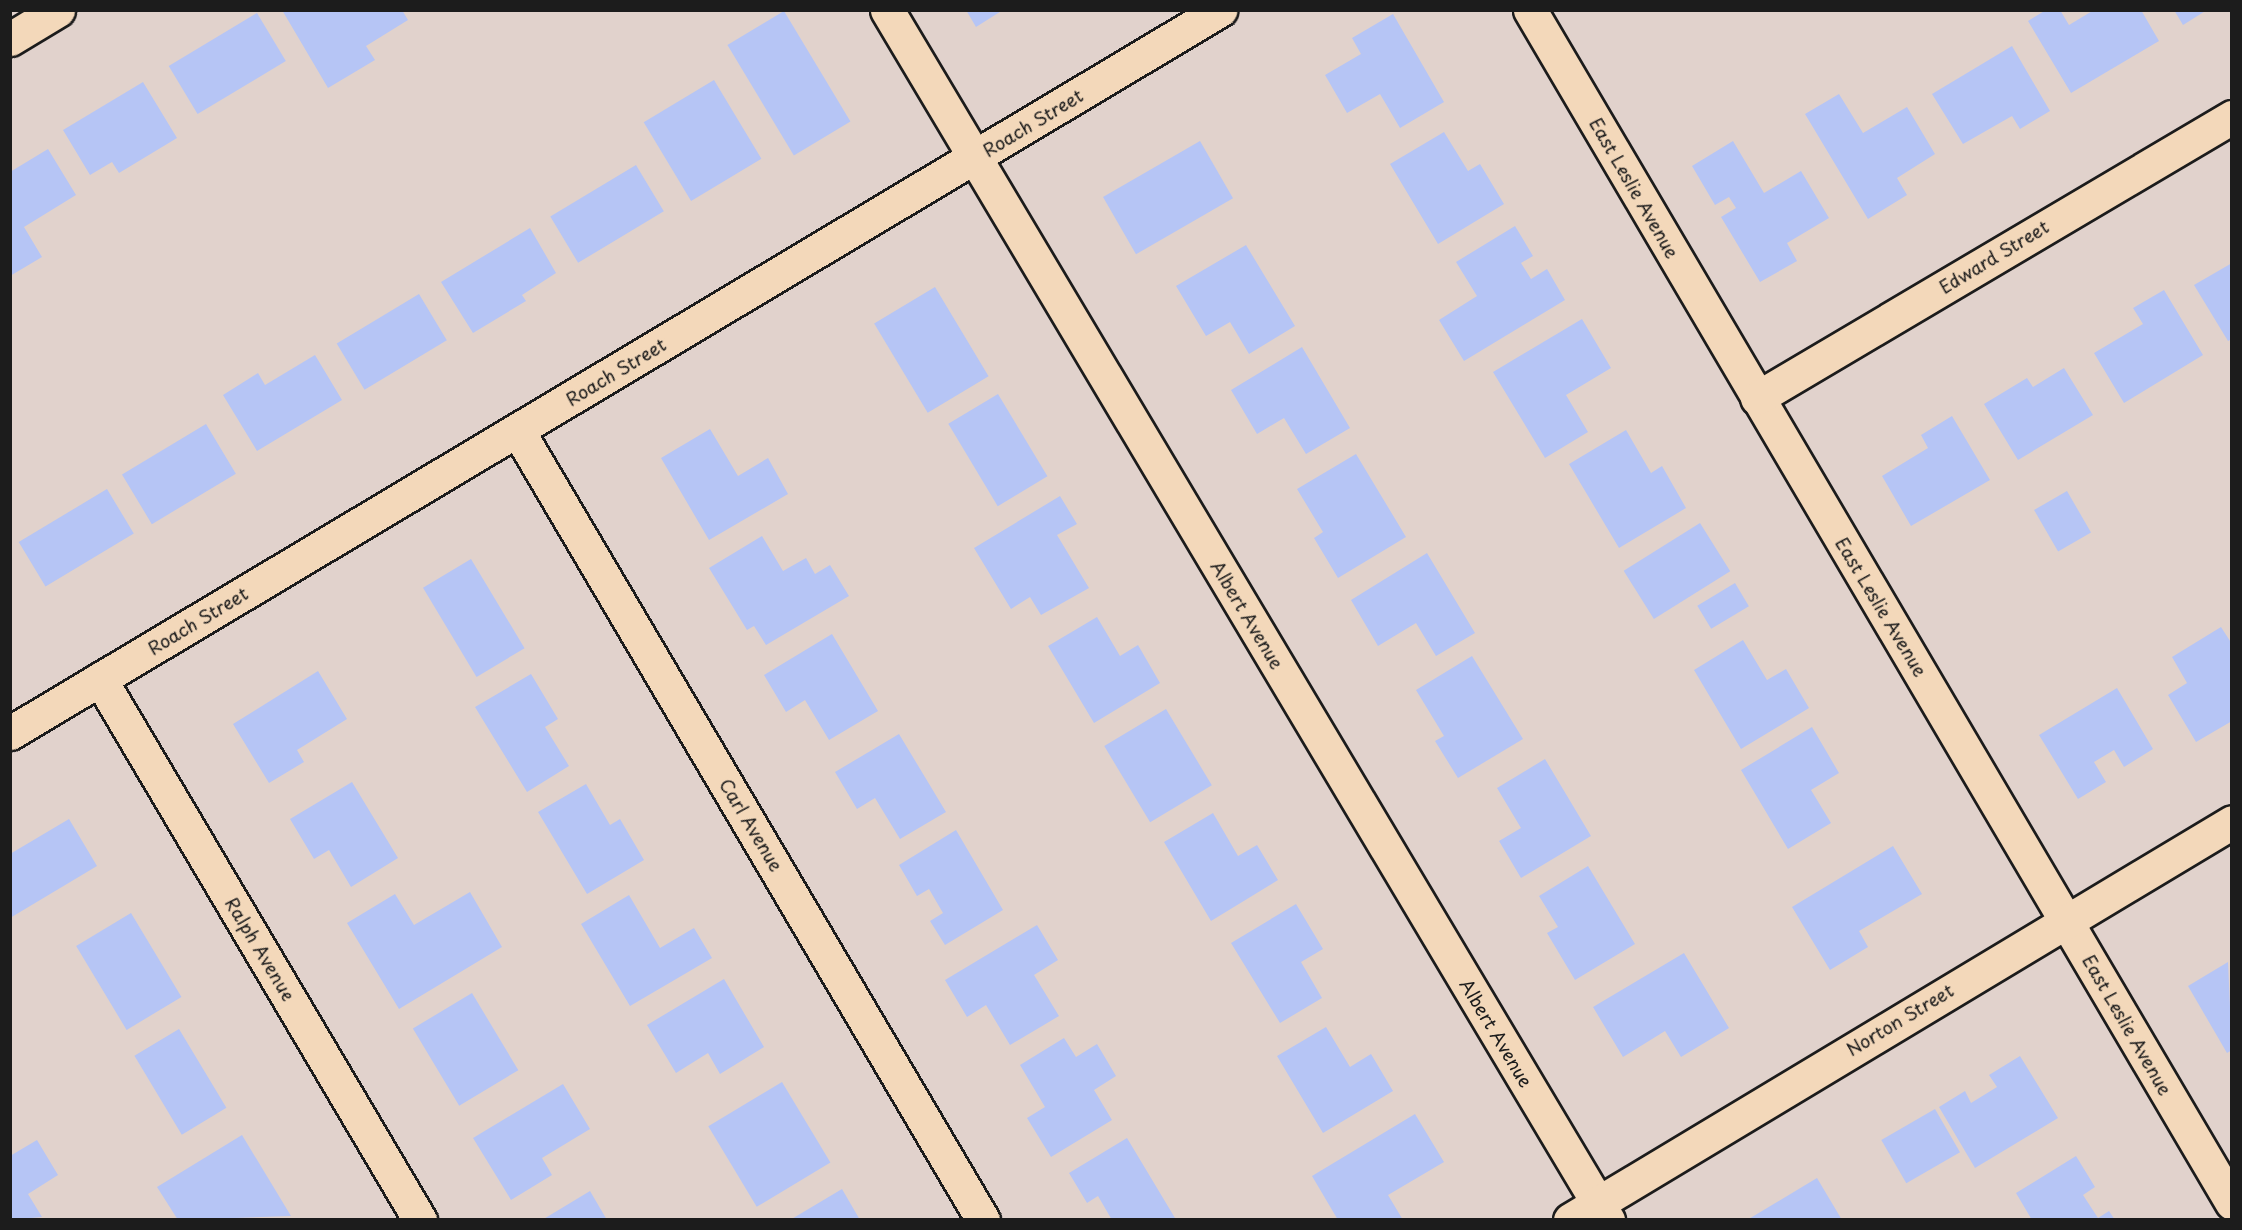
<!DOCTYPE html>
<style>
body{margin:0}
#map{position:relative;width:2242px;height:1230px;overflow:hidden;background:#e1d2cc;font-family:"Playpen Sans",sans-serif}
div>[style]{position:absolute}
.building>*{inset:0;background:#b6c5f5;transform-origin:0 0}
.roads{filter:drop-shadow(2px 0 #1c1c1c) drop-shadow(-2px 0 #1c1c1c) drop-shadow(0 2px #1c1c1c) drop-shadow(0 -2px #1c1c1c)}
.street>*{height:33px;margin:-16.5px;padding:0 16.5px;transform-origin:16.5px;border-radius:16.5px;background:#f3d8ba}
span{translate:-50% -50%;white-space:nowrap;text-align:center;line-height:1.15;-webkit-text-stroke:5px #f3d8ba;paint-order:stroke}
.street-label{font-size:18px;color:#1c1c1c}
.frame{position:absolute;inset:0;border:12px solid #1c1c1c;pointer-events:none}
</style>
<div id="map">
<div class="building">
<div style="clip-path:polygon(282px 10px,402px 10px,408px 20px,366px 46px,375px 60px,328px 88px)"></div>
<div style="clip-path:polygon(966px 10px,1003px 10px,976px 27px)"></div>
<div style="clip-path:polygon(2046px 10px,2060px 10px,2069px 25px,2094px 10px,2141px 10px,2159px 41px,2071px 93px,2028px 21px)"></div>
<div style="clip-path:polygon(2174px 10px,2207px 10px,2183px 25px)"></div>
<div style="left:784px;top:11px;width:129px;height:66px;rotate:59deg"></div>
<div style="left:257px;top:13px;width:56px;height:103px;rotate:59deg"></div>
<div style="clip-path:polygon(1393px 14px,1444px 102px,1400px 128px,1380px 94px,1347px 113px,1325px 75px,1361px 54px,1352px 38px)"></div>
<div style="clip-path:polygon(2012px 46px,2050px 111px,2020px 129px,2012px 116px,1963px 144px,1932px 94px)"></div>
<div style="left:714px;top:80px;width:92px;height:82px;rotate:59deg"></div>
<div style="clip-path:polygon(143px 82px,177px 138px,119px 173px,112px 162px,90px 175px,63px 130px)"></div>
<div style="clip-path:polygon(1839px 94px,1863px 133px,1907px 107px,1935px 154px,1897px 178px,1907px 195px,1868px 219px,1805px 114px)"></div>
<div style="clip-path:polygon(1444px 132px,1468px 171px,1480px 164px,1504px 204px,1438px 244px,1390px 164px)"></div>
<div style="left:1200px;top:141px;width:66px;height:112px;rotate:60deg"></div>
<div style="clip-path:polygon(1733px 141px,1764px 193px,1801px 171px,1829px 218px,1787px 243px,1797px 261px,1760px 282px,1721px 217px,1736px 208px,1729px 197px,1715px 205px,1692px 166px)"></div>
<div style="clip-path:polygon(48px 149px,76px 195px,24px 227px,42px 257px,10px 276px,10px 172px)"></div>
<div style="left:636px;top:165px;width:54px;height:100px;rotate:59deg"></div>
<div style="clip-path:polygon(1515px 226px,1533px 256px,1521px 263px,1531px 279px,1547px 269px,1565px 300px,1464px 361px,1439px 320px,1477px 296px,1456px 262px)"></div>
<div style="clip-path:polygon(530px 228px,556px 273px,522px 295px,526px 301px,473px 333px,441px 282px)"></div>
<div style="clip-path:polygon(1246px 245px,1295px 326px,1249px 354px,1230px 322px,1206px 336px,1176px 286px)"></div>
<div style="clip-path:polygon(2232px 263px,2232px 339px,2228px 341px,2194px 285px)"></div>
<div style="left:935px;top:287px;width:104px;height:71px;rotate:59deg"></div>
<div style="clip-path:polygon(2164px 290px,2203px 355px,2124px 403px,2094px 353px,2143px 324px,2133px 308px)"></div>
<div style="left:419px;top:294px;width:54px;height:96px;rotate:59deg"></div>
<div style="clip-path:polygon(1582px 319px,1611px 368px,1566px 395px,1588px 432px,1545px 458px,1493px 372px)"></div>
<div style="clip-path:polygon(1302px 347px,1350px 428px,1306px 454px,1284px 418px,1257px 434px,1231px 390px)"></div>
<div style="clip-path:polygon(315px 355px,342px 400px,257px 451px,223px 395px,258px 373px,265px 385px)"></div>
<div style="clip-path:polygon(2064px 368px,2093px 415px,2018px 460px,1984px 404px,2027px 378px,2033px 387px)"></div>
<div style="left:998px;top:394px;width:96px;height:58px;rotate:59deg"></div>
<div style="clip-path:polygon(1952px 416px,1990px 480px,1911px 526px,1882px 476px,1928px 448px,1921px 435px)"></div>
<div style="left:206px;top:424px;width:58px;height:98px;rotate:59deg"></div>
<div style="clip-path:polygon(710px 429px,738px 476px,768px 458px,788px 494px,709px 540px,661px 458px)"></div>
<div style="clip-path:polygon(1626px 430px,1651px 473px,1662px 466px,1686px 508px,1619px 548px,1569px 464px)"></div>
<div style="clip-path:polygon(1356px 454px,1406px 537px,1338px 578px,1314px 538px,1323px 532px,1297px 489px)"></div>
<div style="left:107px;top:489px;width:52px;height:103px;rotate:59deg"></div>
<div style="left:2067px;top:491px;width:48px;height:38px;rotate:60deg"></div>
<div style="clip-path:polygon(1060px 496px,1077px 524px,1057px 535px,1089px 588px,1041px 615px,1030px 597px,1011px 609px,974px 548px)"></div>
<div style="left:1700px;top:523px;width:57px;height:90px;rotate:58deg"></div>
<div style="clip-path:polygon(762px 536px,783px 571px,806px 558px,815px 574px,830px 565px,849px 596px,766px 645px,754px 626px,747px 630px,709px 568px)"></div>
<div style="clip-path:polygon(1427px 553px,1475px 633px,1436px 656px,1416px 623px,1378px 646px,1351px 600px)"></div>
<div style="left:471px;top:559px;width:104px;height:56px;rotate:59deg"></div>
<div style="left:1735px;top:583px;width:27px;height:44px;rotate:59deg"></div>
<div style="clip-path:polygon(1097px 617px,1120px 656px,1138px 645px,1160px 683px,1094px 723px,1048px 646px)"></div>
<div style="clip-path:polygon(2221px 627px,2232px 644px,2232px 721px,2196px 742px,2168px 695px,2187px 683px,2172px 657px)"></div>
<div style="clip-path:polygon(832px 634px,878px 711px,829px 740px,805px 700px,786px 712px,764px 675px)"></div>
<div style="clip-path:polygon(1743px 640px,1767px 680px,1786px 669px,1809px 708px,1741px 749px,1694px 670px)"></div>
<div style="clip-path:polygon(1472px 656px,1523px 739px,1458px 778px,1435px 741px,1444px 736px,1416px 690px)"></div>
<div style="clip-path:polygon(318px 671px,347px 719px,297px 750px,304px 762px,269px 783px,233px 724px)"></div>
<div style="clip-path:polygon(531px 674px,558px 719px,545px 727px,569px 766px,527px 792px,475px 707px)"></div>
<div style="clip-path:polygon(2117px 688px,2153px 749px,2124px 767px,2114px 750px,2094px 762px,2106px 782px,2078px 799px,2039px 735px)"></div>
<div style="left:1166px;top:709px;width:89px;height:72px;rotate:59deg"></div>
<div style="clip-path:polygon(1812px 727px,1839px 773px,1811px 790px,1831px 823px,1788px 849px,1741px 770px)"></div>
<div style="clip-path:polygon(899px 734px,946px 812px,900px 839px,875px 798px,857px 809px,835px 772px)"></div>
<div style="clip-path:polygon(1545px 759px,1591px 836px,1521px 878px,1499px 841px,1521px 828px,1497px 788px)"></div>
<div style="clip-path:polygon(352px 782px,398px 858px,351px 887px,329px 850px,314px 859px,290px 819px)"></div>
<div style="clip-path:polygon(586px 784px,610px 825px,620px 819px,644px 860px,587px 894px,538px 812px)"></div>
<div style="clip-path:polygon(1213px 813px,1238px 856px,1257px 845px,1278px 880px,1211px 921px,1164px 842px)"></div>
<div style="clip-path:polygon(69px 819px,97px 866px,10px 918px,10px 854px)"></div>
<div style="clip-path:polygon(956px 830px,1003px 910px,945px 945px,930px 921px,943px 913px,929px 889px,917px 896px,899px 865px)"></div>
<div style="clip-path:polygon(1893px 846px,1922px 894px,1859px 931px,1868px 947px,1830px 970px,1792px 907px)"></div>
<div style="clip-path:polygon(1588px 866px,1635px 944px,1575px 980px,1547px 933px,1558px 927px,1539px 896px)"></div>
<div style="clip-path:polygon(470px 892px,502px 947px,399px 1009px,347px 923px,395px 894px,414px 925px)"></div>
<div style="clip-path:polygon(629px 895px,660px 948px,694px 928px,712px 958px,630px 1006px,581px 924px)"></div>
<div style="clip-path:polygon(1296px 904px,1323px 949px,1301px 962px,1322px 998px,1280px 1023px,1231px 943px)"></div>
<div style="left:131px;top:913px;width:98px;height:64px;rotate:59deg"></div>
<div style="clip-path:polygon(1037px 925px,1058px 960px,1034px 975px,1059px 1016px,1010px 1045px,986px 1005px,967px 1017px,945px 980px)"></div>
<div style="clip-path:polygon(1684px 953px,1729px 1028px,1681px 1057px,1665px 1031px,1623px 1057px,1593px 1007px)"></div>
<div style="clip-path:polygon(2228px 962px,2232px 1050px,2227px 1053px,2188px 986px)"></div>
<div style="clip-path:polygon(724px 979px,764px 1047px,720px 1074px,708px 1053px,676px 1073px,647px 1025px)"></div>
<div style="left:472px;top:993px;width:90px;height:69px;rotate:59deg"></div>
<div style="clip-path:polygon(1326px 1027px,1350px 1067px,1371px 1054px,1393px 1091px,1323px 1133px,1277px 1056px)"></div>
<div style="left:179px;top:1029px;width:92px;height:52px;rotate:59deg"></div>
<div style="clip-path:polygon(1064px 1038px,1076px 1057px,1097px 1044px,1116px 1076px,1094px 1090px,1112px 1120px,1051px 1157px,1027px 1118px,1045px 1107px,1020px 1065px)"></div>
<div style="clip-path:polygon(2020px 1056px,2058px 1118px,1975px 1168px,1939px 1107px,1965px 1091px,1971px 1103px,1997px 1087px,1989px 1075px)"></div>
<div style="left:782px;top:1082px;width:94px;height:86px;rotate:59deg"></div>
<div style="clip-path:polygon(563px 1084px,590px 1129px,542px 1158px,552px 1175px,511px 1200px,473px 1138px)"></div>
<div style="left:1935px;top:1109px;width:50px;height:62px;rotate:60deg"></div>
<div style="clip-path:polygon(1415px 1114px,1444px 1162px,1388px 1195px,1403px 1220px,1338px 1220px,1312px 1176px)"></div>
<div style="clip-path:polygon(242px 1135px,291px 1216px,178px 1220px,157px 1187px)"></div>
<div style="clip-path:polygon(1127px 1138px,1175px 1218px,1172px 1220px,1112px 1220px,1098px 1196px,1087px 1203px,1069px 1173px)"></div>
<div style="clip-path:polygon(37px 1140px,58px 1175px,28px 1194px,42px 1217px,10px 1220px,10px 1156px)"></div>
<div style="clip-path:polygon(2076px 1156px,2095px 1187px,2083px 1195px,2098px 1218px,2109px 1211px,2115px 1220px,2032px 1220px,2016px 1193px)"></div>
<div style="clip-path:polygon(1817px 1178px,1842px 1220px,1747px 1220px)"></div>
<div style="clip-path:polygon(842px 1189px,860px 1220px,790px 1220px)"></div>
<div style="clip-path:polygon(590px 1191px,607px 1220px,542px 1220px)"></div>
</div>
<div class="roads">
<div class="street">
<div style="left:887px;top:10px;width:1409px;rotate:59.21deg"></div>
<div style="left:1530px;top:10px;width:1384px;rotate:59.53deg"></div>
<div style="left:10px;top:39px;width:56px;rotate:-31.1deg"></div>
<div style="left:1757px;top:398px;width:552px;rotate:-30.61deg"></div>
<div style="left:518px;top:431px;width:916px;rotate:59.49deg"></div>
<div style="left:100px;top:679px;width:629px;rotate:59.4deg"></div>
<div style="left:10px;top:733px;width:1410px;rotate:-30.86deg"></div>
<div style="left:1570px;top:1220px;width:772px;rotate:-31.01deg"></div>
</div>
</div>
<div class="street-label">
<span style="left:1033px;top:123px;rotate:-31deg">Roach Street</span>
<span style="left:1634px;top:188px;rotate:60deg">East Leslie Avenue</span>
<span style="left:1994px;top:257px;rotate:-31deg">Edward Street</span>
<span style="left:616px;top:372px;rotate:-31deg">Roach Street</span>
<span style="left:1881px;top:607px;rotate:59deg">East Leslie Avenue</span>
<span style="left:1247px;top:615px;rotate:59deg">Albert Avenue</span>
<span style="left:198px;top:621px;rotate:-31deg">Roach Street</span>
<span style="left:751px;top:825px;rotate:59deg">Carl Avenue</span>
<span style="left:260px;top:949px;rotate:59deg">Ralph Avenue</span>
<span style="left:1900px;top:1020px;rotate:-31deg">Norton Street</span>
<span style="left:2127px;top:1025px;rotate:60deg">East Leslie Avenue</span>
<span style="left:1496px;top:1033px;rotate:59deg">Albert Avenue</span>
</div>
<div class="frame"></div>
</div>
